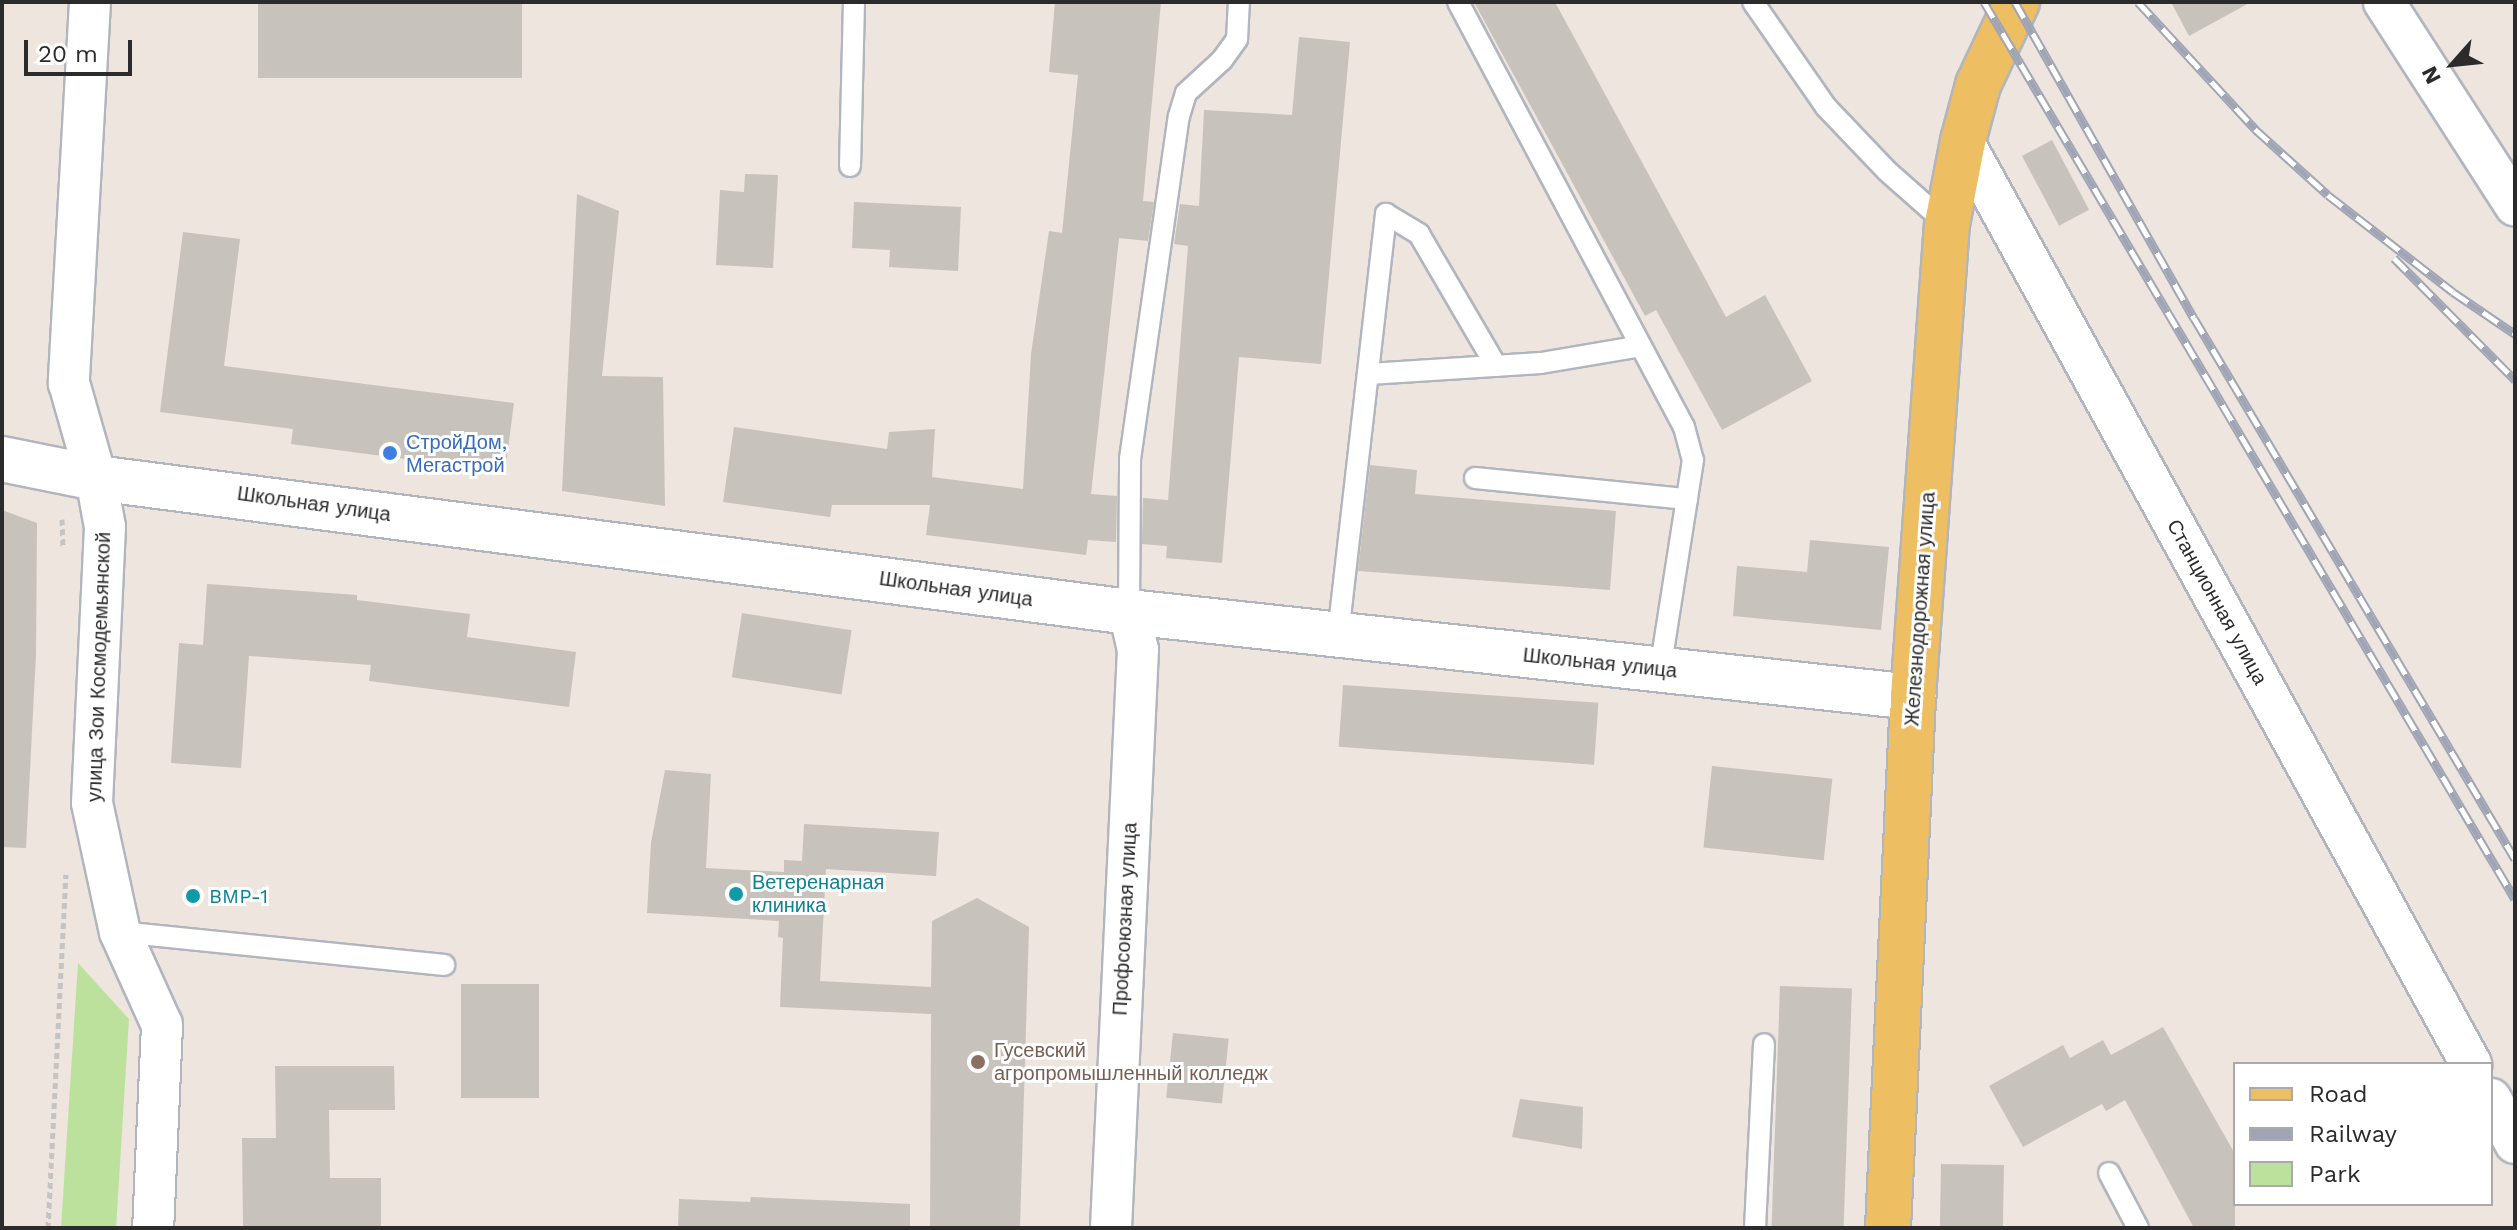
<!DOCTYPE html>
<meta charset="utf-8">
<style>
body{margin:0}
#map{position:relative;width:2517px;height:1230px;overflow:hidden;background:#ede5de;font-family:"Work Sans",sans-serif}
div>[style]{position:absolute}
.green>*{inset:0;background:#bbe19c}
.building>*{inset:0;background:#c8c2bd;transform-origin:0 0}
.path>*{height:5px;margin-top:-2.5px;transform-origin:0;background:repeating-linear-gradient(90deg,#c4c4c4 0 6px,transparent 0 10px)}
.roads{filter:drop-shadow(2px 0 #b1b5be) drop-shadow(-2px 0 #b1b5be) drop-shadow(0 2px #b1b5be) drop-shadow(0 -2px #b1b5be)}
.service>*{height:20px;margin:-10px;padding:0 10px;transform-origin:10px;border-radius:10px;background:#fff}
.minor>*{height:40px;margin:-20px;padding:0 20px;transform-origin:20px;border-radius:20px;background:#fff}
.secondary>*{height:44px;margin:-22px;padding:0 22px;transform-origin:22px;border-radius:22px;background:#fff}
.primary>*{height:44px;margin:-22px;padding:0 22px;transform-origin:22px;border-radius:22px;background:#edbe62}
.rail>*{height:9px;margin-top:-4.5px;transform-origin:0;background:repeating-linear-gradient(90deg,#fff 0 18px,#a0a5b5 0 36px);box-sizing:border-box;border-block:2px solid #a0a5b5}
.dots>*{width:22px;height:22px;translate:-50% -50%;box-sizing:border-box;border:4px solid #fff;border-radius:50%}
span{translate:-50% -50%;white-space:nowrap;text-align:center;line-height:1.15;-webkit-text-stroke:6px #fff;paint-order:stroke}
.shop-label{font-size:20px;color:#366cbe}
.left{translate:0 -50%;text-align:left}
.street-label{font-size:20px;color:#2b2b2b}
.culture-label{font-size:20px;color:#0d838f}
.education-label{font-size:20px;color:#785e54}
.frame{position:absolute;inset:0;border:4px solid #2b2b2b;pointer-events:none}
.legend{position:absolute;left:2233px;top:1062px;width:260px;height:144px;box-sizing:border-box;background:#fff;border:2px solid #aaa;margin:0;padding:10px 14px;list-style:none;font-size:24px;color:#2b2b2b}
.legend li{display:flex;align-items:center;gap:16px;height:40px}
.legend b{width:40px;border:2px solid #aaa}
.north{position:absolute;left:2413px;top:24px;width:80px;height:80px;-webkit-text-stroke:6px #fff;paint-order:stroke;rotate:243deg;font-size:22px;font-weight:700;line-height:32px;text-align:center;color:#2b2b2b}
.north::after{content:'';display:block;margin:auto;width:28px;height:36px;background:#2b2b2b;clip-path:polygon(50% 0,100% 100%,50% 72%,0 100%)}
.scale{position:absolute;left:24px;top:40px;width:108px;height:36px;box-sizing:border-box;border:4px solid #2b2b2b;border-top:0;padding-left:10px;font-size:24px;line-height:28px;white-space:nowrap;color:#2b2b2b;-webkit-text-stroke:6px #fff;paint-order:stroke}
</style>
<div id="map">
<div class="green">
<div style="clip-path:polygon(78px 963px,129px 1019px,116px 1228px,61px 1228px)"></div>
</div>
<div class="building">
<div style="left:258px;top:2px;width:264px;height:76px"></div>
<div style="clip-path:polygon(1055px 2px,1161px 2px,1143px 201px,1154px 202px,1148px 241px,1119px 238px,1091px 494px,1117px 496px,1116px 542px,1088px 540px,1086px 555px,926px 535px,930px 505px,832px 505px,830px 517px,723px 502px,734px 427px,887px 449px,889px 432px,935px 429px,932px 477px,1023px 489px,1031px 354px,1049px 231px,1062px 233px,1078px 75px,1049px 72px)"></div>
<div style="clip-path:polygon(1474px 2px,1555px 2px,1726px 317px,1765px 295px,1812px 381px,1722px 430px,1656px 310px,1645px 316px)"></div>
<div style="clip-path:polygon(2171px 2px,2251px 2px,2189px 36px)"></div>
<div style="clip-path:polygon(1299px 37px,1350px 42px,1321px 364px,1239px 357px,1222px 563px,1166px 558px,1167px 546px,1142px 544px,1143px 498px,1168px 500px,1188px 246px,1174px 244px,1180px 204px,1199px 206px,1204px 110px,1292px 115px)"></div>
<div style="left:2052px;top:140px;width:79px;height:34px;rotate:62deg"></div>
<div style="clip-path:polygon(745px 174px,778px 175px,773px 268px,716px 265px,720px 190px,744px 192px)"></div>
<div style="clip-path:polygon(577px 194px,619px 211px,602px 376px,663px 377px,665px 506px,562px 491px)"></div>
<div style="clip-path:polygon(854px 202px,961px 207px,958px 271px,889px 267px,890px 250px,852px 248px)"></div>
<div style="clip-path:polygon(183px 232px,240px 239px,224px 366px,514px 403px,505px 472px,291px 444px,293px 429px,160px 412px)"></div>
<div style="clip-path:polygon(1370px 465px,1417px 470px,1415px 494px,1616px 511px,1610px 590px,1358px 571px)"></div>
<div style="clip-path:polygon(2px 510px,37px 523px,36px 654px,26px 848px,2px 847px)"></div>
<div style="clip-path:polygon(1810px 540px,1889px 547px,1881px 630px,1733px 616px,1737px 566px,1807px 572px)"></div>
<div style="clip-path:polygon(207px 584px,357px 595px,357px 600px,470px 614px,467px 637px,576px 652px,569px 707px,369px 681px,371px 665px,249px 656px,241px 768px,171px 763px,179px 643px,203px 645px)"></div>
<div style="left:742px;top:613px;width:111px;height:65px;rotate:9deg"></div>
<div style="left:1343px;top:685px;width:256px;height:62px;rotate:4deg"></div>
<div style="left:1712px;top:766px;width:121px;height:82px;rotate:6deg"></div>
<div style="clip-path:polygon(665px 770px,711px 774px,706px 868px,784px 872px,784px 860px,802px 861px,804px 824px,939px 832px,936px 876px,826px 869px,820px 981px,931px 987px,932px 921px,977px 898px,1029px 927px,1020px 1228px,930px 1228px,931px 1014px,780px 1007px,783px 938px,778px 937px,779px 921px,647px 913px,651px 843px)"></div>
<div style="left:461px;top:984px;width:78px;height:114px"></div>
<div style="left:1780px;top:986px;width:72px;height:242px;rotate:2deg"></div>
<div style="clip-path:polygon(2163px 1027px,2235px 1154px,2235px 1228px,2194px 1228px,2125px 1100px,2106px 1111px,2102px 1104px,2023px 1147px,1989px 1086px,2063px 1045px,2070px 1058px,2103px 1040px,2111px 1055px)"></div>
<div style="left:1173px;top:1033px;width:56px;height:65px;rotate:6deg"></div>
<div style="clip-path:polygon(275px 1066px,394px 1066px,395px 1110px,329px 1110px,330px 1178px,381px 1178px,381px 1228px,243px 1228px,242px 1138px,276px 1138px)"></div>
<div style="clip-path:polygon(1520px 1099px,1583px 1107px,1582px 1149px,1512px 1137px)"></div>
<div style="left:1941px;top:1164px;width:63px;height:64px;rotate:1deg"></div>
<div style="clip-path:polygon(751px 1197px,910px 1204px,910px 1228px,678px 1228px,679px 1199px,750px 1202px)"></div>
</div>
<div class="path">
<div style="left:62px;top:519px;width:29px;rotate:88deg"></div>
<div style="left:48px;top:1228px;width:354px;rotate:-87.1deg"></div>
</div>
<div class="roads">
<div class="service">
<div style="left:1458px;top:2px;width:481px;rotate:62deg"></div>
<div style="left:1684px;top:427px;width:34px;rotate:75deg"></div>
<div style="left:1693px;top:460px;width:213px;rotate:98.9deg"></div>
<div style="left:1753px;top:2px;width:128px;rotate:55.2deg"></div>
<div style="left:1826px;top:107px;width:88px;rotate:46.4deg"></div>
<div style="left:1887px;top:171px;width:80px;rotate:41.5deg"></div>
<div style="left:850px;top:166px;width:164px;rotate:-88.6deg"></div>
<div style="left:1369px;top:374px;width:172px;rotate:-3.7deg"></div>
<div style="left:1541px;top:363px;width:101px;rotate:-9.6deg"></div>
<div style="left:1475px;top:478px;width:213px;rotate:5.7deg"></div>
<div style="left:1129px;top:612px;width:153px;rotate:-89.6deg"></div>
<div style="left:1130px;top:459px;width:346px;rotate:-81.9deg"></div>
<div style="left:1179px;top:116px;width:24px;rotate:-73deg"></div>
<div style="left:1186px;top:93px;width:49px;rotate:-42.5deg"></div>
<div style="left:1222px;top:60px;width:26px;rotate:-54deg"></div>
<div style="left:1237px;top:39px;width:37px;rotate:-87deg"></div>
<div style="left:1338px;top:635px;width:424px;rotate:-83.5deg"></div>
<div style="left:1386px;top:214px;width:39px;rotate:31deg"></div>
<div style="left:1419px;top:234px;width:153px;rotate:59.7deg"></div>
<div style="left:120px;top:932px;width:326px;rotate:5.8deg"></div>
<div style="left:2109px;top:1173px;width:62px;rotate:62.2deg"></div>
<div style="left:1755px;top:1228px;width:184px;rotate:-87.2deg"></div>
</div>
<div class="minor">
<div style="left:90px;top:2px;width:382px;rotate:93.2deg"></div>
<div style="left:69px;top:383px;width:99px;rotate:74.1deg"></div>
<div style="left:96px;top:478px;width:50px;rotate:79.6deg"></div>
<div style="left:105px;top:527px;width:276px;rotate:92.7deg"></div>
<div style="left:92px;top:803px;width:132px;rotate:77.8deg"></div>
<div style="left:120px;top:932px;width:102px;rotate:65.7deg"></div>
<div style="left:162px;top:1025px;width:203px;rotate:92.5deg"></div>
<div style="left:2384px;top:2px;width:242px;rotate:57.2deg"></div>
<div style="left:1963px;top:141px;width:1054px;rotate:61.17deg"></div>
<div style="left:2491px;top:1099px;width:50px;rotate:61.4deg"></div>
<div style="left:1111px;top:1228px;width:579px;rotate:-87.33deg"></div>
<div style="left:1138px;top:650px;width:39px;rotate:-103deg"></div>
</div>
<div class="secondary">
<div style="left:2px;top:459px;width:96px;rotate:11.4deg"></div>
<div style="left:96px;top:478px;width:1042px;rotate:7.39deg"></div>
<div style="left:1129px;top:612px;width:789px;rotate:6.19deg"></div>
</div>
<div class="primary">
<div style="left:1888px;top:1228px;width:532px;rotate:-87.3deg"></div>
<div style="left:1913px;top:697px;width:474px;rotate:-85.9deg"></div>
<div style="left:1947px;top:224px;width:85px;rotate:-79.1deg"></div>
<div style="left:1963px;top:141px;width:58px;rotate:-75deg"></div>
<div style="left:1978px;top:85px;width:92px;rotate:-64.8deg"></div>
</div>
</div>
<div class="rail">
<div style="left:1984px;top:2px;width:1042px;rotate:59.38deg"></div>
<div style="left:2015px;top:2px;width:363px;rotate:60.5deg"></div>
<div style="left:2194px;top:318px;width:629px;rotate:59.32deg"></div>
<div style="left:2138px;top:2px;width:173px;rotate:47.3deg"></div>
<div style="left:2255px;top:129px;width:98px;rotate:42.1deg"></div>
<div style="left:2328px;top:195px;width:158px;rotate:37.8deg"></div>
<div style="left:2453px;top:292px;width:75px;rotate:34.1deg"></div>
<div style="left:2394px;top:258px;width:172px;rotate:45.2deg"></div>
</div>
<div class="dots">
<div style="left:390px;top:453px;background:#3f7fe0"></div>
<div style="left:736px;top:894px;background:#0f9aa8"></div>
<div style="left:193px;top:896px;background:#0f9aa8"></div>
<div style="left:978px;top:1062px;background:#8d6e63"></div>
</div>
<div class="shop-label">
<span class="left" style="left:406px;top:454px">СтройДом,<br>Мегастрой</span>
</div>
<div class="street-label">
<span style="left:314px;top:504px;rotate:8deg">Школьная улица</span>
<span style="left:956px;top:589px;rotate:8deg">Школьная улица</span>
<span style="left:2217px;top:602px;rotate:61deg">Станционная улица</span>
<span style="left:1920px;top:609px;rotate:-86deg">Железнодорожная улица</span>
<span style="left:1600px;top:663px;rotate:6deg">Школьная улица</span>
<span style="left:99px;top:667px;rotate:-88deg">улица Зои Космодемьянской</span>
<span style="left:1125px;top:919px;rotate:-87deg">Профсоюзная улица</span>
</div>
<div class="culture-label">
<span class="left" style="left:752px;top:894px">Ветеренарная<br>клиника</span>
<span class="left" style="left:209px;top:896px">BMP-1</span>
</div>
<div class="education-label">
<span class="left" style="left:994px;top:1062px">Гусевский<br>агропромышленный колледж</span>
</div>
<div class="frame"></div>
<ul class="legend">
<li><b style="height:10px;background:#edbe62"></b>Road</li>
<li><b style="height:10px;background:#a0a5b5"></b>Railway</li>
<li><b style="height:22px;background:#bbe19c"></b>Park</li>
</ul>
<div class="north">N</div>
<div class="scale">20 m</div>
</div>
